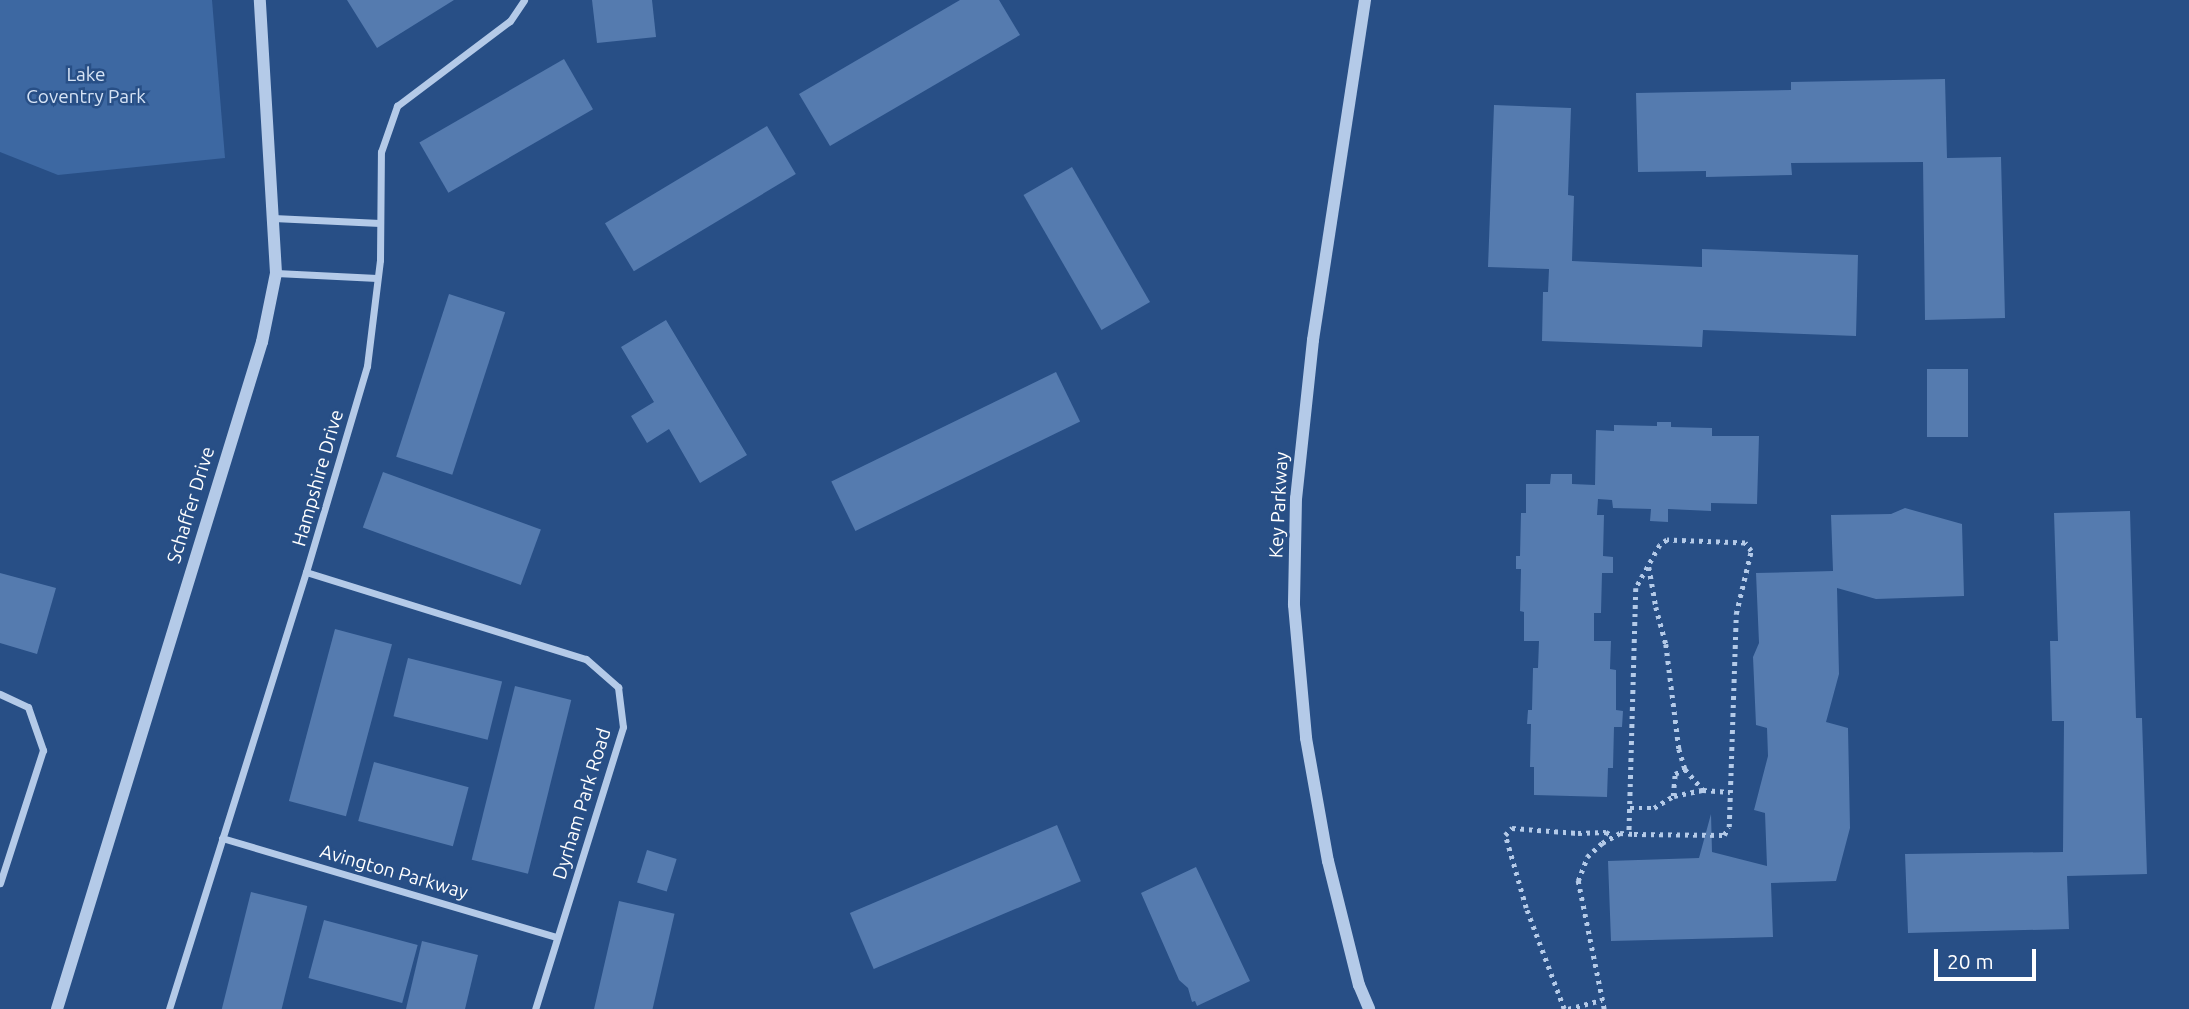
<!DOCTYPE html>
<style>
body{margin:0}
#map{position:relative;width:2189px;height:1009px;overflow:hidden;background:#284f86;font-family:Ubuntu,sans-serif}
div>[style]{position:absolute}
.green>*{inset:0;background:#3d68a2}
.building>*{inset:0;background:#557baf;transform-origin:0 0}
.path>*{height:4.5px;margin-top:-2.25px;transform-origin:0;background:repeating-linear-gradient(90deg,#b4cae8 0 3.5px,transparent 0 8.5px)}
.minor>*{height:7px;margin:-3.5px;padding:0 3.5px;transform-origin:3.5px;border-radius:3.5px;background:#b4cae8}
.tertiary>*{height:12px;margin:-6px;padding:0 6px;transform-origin:6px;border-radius:6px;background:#b4cae8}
span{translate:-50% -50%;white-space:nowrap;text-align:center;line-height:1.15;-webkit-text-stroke:5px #284f86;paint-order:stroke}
.park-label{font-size:19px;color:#d7e4f6}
.street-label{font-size:19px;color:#fff}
.scale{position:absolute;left:1934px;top:949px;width:102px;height:32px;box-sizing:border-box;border:4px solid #fff;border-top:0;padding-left:9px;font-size:21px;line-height:24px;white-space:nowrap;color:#fff;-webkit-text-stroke:5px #284f86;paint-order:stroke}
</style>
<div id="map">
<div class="green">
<div style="clip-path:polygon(0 0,212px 0,225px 158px,58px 175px,0 152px)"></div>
</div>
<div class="building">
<div style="clip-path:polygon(347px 0,454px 0,377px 48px)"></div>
<div style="clip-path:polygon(592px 0,652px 0,656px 37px,597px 43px)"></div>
<div style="clip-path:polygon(960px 0,999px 0,1020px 35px,830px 146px,799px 94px)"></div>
<div style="left:564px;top:59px;width:58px;height:167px;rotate:60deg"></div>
<div style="clip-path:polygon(1945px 79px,1947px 158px,2001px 157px,2005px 318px,1925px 320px,1923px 162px,1791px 163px,1792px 175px,1706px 177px,1706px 171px,1638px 172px,1636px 93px,1791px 90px,1791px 82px)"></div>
<div style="clip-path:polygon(1494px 105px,1571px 108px,1568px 195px,1574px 196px,1572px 261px,1702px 267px,1702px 249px,1858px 255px,1856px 336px,1703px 330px,1702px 347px,1542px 341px,1543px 292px,1548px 292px,1549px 269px,1488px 267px)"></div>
<div style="left:767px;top:126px;width:56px;height:189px;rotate:59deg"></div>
<div style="left:1072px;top:167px;width:156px;height:56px;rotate:60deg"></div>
<div style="left:449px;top:294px;width:59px;height:171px;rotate:18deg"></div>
<div style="clip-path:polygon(666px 320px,747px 455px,700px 483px,669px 429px,647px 443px,631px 416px,654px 402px,621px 347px)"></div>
<div style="left:1927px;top:369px;width:41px;height:68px"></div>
<div style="left:1056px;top:372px;width:55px;height:250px;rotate:64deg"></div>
<div style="clip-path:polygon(1657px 422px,1671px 422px,1671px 427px,1712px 428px,1712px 436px,1759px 436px,1757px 504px,1711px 503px,1711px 511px,1668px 509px,1668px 522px,1650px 521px,1651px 509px,1613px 508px,1612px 500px,1598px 499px,1597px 515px,1604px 515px,1603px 556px,1613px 557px,1613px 573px,1602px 573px,1601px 613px,1594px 613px,1594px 641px,1611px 641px,1610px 669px,1616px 670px,1616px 710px,1623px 711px,1622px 727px,1614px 727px,1613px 768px,1608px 768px,1607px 797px,1534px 795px,1534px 767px,1530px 767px,1531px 724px,1527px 724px,1528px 710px,1532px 710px,1533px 668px,1538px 668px,1539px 641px,1524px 641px,1524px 612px,1520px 611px,1521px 569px,1516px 569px,1516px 556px,1520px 556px,1521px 513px,1526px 513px,1526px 484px,1550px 484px,1551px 474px,1572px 474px,1572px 484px,1595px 485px,1596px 430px,1614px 431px,1614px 425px,1657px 426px)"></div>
<div style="left:383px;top:472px;width:168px;height:59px;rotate:20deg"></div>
<div style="clip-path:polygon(1905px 508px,1962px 524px,1964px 596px,1876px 599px,1837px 588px,1839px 674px,1826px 722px,1848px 728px,1850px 828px,1836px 881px,1771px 883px,1773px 937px,1611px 941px,1608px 861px,1699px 858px,1711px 814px,1712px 852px,1767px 866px,1765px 813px,1754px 810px,1768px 756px,1767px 728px,1756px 725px,1753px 657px,1759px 643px,1756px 573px,1833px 571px,1831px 515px,1891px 514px)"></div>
<div style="clip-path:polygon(2130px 511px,2136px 718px,2142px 718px,2147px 874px,2067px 876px,2069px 929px,1908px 933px,1905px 854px,2063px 852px,2064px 721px,2052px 721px,2050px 641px,2058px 641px,2054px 513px)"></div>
<div style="clip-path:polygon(0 573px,56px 588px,37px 654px,0 643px)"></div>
<div style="left:335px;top:629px;width:59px;height:178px;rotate:15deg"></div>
<div style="left:408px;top:658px;width:97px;height:60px;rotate:14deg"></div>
<div style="left:515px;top:686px;width:58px;height:179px;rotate:14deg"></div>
<div style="left:374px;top:762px;width:98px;height:61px;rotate:15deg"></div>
<div style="left:1057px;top:825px;width:61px;height:225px;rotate:67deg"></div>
<div style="left:647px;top:850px;width:31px;height:34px;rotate:17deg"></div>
<div style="clip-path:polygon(1196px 867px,1250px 981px,1197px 1006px,1195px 1001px,1192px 1002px,1188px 988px,1179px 980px,1141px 893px)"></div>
<div style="left:251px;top:892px;width:58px;height:121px;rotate:14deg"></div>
<div style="left:619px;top:901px;width:57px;height:111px;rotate:13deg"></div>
<div style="left:324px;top:920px;width:97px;height:60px;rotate:15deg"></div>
<div style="clip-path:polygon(422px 941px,478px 955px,465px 1009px,406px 1009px)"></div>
</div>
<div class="path">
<div style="left:1649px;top:567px;width:41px;rotate:80.1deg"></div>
<div style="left:1656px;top:607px;width:38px;rotate:75deg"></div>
<div style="left:1666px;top:644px;width:106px;rotate:82.9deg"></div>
<div style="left:1679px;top:749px;width:21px;rotate:73deg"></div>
<div style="left:1685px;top:769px;width:28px;rotate:49deg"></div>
<div style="left:1703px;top:790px;width:27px;rotate:4deg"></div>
<div style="left:1674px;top:796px;width:30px;rotate:-12deg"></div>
<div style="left:1630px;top:808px;width:24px"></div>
<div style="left:1654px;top:808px;width:22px;rotate:-32deg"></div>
<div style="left:1673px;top:796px;width:22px;rotate:-85deg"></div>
<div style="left:1675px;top:774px;width:11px;rotate:-27deg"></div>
<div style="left:1564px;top:1009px;width:108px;rotate:-110.6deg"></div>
<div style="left:1526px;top:908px;width:76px;rotate:-106deg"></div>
<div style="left:1505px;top:835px;width:10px;rotate:-45deg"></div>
<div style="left:1512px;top:828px;width:66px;rotate:4.3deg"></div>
<div style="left:1578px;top:833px;width:28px;rotate:-2deg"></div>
<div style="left:1606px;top:832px;width:8px;rotate:30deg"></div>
<div style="left:1568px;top:1009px;width:35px;rotate:-15deg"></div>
<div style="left:1604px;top:1009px;width:131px;rotate:-101.5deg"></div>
<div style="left:1578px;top:881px;width:26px;rotate:-69deg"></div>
<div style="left:1587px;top:857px;width:21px;rotate:-43deg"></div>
<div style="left:1602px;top:843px;width:21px;rotate:-29deg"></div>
<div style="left:1620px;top:833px;width:14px;rotate:4deg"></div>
<div style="left:1634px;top:834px;width:90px;rotate:0.6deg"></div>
<div style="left:1724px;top:835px;width:9px;rotate:-58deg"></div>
<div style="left:1729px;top:827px;width:213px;rotate:-88.1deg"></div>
<div style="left:1736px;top:614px;width:65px;rotate:-76.6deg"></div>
<div style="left:1751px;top:551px;width:10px;rotate:-127deg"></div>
<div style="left:1745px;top:543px;width:78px;rotate:-177.8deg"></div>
<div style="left:1667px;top:540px;width:9px;rotate:144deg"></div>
<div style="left:1660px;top:545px;width:49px;rotate:119.2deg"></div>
<div style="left:1636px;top:588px;width:246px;rotate:91.6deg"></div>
</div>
<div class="minor">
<div style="left:273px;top:218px;width:107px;rotate:2.7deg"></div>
<div style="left:276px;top:273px;width:101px;rotate:2.8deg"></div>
<div style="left:306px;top:572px;width:293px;rotate:17.3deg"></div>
<div style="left:586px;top:659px;width:43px;rotate:41.2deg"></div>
<div style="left:618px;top:687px;width:40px;rotate:82.9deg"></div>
<div style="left:623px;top:727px;width:295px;rotate:107.3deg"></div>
<div style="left:0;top:694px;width:31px;rotate:25deg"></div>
<div style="left:28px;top:707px;width:46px;rotate:70.8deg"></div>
<div style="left:43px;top:750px;width:140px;rotate:107.9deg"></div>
<div style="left:222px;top:838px;width:349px;rotate:16.5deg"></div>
<div style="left:169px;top:1009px;width:458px;rotate:-72.6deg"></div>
<div style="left:306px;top:572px;width:215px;rotate:-73.5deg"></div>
<div style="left:367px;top:366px;width:107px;rotate:-83deg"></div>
<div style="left:380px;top:260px;width:108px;rotate:-89.5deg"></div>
<div style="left:381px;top:152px;width:49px;rotate:-70.8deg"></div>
<div style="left:397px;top:106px;width:141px;rotate:-37deg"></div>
<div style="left:510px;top:21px;width:25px;rotate:-56deg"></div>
</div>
<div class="tertiary">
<div style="left:1365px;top:0;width:344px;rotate:98.7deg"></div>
<div style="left:1313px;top:340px;width:159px;rotate:96.1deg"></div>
<div style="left:1296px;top:498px;width:107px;rotate:91.1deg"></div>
<div style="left:1294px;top:605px;width:134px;rotate:84.8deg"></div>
<div style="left:1306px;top:738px;width:125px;rotate:79.9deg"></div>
<div style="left:1328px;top:861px;width:128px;rotate:76deg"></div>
<div style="left:1359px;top:985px;width:26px;rotate:67deg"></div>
<div style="left:57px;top:1009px;width:698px;rotate:-72.92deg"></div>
<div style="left:262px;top:342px;width:70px;rotate:-78.5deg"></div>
<div style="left:276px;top:273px;width:273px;rotate:-93.4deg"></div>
</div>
<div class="park-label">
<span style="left:86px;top:86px">Lake<br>Coventry Park</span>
</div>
<div class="street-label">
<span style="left:318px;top:478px;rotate:-74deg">Hampshire Drive</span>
<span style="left:191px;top:505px;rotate:-73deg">Schaffer Drive</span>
<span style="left:1279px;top:505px;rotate:-87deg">Key Parkway</span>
<span style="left:582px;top:804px;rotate:-73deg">Dyrham Park Road</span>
<span style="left:394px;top:872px;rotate:16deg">Avington Parkway</span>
</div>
<div class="scale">20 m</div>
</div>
